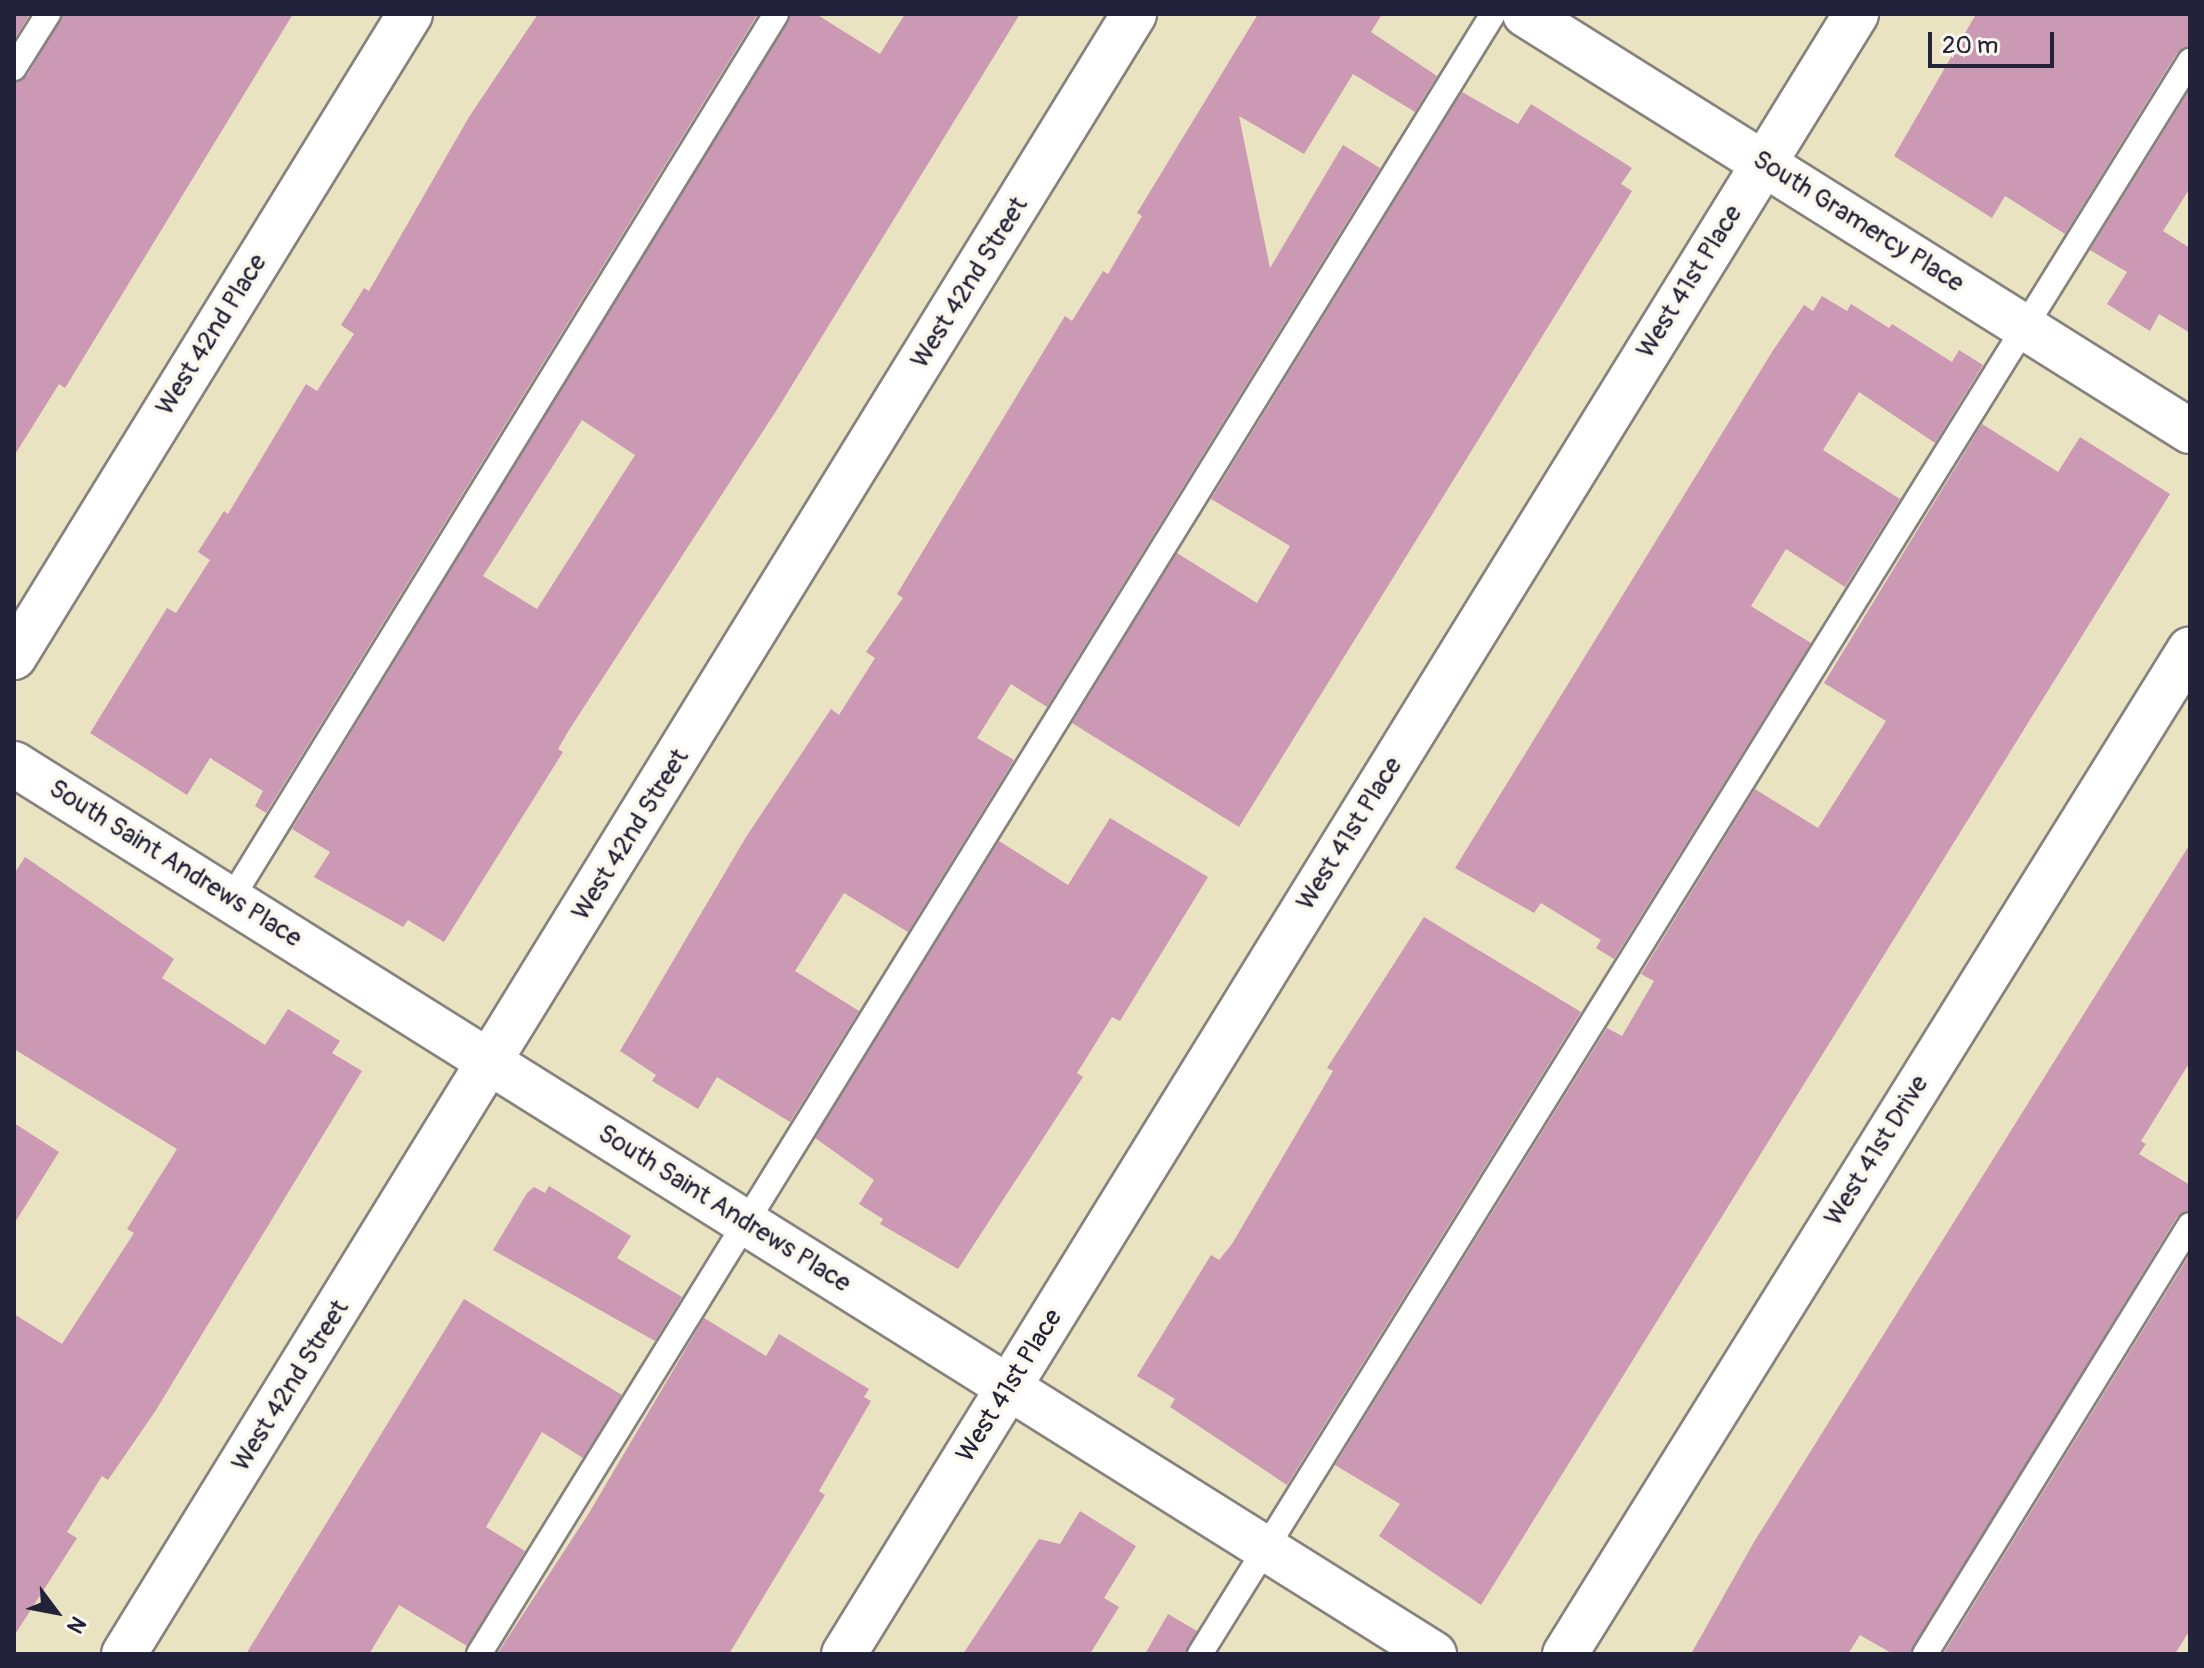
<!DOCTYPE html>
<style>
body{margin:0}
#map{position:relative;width:2204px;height:1668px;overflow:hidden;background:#eae3c1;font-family:Pangolin,sans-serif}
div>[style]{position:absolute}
.building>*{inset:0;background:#cb99b3}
.roads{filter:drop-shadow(2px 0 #86827e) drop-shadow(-2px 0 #86827e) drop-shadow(0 2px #86827e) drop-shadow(0 -2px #86827e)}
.service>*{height:24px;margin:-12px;padding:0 12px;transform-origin:12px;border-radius:12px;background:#fff}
.minor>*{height:44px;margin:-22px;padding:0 22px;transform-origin:22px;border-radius:22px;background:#fff}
.tertiary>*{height:44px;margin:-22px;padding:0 22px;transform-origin:22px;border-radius:22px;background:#fff}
span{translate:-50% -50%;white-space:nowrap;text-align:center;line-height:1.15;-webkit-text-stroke:7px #fbf7ec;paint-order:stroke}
.street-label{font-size:26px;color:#22223b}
.frame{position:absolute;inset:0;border:16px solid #22223b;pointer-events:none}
.north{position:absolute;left:16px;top:1572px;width:80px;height:80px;-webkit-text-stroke:6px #fbf7ec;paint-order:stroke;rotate:122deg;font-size:22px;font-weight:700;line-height:32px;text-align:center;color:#22223b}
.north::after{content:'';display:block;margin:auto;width:28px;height:36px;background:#22223b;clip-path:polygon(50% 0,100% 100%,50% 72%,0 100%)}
.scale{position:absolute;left:1928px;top:32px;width:126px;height:36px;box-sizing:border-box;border:4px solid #22223b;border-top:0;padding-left:10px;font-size:24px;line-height:28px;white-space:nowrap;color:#22223b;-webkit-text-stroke:6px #fbf7ec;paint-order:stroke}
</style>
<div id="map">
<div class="building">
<div style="clip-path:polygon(14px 14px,30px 14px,14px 40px)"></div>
<div style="clip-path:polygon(63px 14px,293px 14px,65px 388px,59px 384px,14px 456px,14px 83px,27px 76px)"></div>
<div style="clip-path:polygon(538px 14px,758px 14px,266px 813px,255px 806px,263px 791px,210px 758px,187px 795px,90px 733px,167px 608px,176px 613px,210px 560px,198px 552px,224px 511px,228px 514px,306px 384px,317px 391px,354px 334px,341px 325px,364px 288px,369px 291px,469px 117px)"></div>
<div style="clip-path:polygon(evenodd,791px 14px,816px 14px,880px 54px,905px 14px,1020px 14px,778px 408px,569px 730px,558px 749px,563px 752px,444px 942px,408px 920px,403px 927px,314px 877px,330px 852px,292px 829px,791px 14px,582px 420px,635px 455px,537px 609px,483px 576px,582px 420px)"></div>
<div style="clip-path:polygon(1258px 14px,1382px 14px,1371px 32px,1437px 76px,1415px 112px,1353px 74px,1304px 154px,1239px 116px,1270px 268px,1343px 145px,1380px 168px,1047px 707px,1011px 684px,977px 738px,1014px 760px,908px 932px,844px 893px,795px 971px,859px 1011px,790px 1122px,717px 1077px,698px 1109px,652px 1081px,656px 1075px,620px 1051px,746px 837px,831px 709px,839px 715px,875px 658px,866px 652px,903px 598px,897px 594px,1065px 316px,1072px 321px,1103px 271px,1108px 274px,1142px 216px,1137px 213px)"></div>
<div style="clip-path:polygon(1976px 14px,2190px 14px,2190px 46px,2177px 53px,2065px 234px,2005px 196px,1992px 218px,1894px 156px)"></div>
<div style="clip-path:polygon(2190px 89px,2190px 188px,2163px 231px,2190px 248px,2190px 333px,2159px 314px,2150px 331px,2107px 304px,2127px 272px,2090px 250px)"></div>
<div style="clip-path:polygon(1462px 92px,1518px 124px,1531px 104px,1632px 168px,1621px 184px,1632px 191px,1239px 827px,1072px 723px,1177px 553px,1257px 603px,1290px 546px,1211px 499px)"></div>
<div style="clip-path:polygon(1822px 296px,1847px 311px,1851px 304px,1889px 328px,1892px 324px,1952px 362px,1959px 350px,1983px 365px,1935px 443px,1859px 392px,1823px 450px,1900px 499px,1845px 587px,1786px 549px,1751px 606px,1811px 643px,1614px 959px,1596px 948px,1601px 940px,1541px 903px,1534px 913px,1455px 868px,1772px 352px,1804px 305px,1813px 311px)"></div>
<div style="clip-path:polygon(1982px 424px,2058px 472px,2080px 437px,2170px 494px,1481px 1605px,1379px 1536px,1400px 1504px,1335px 1465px,1607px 1028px,1622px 1036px,1654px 981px,1641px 974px,1755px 789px,1818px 828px,1886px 721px,1824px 683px)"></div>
<div style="clip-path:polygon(1110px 818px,1208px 877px,1120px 1021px,1112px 1017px,1077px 1073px,1083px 1077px,958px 1269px,880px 1224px,883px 1219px,859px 1204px,874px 1180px,815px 1138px,999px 841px,1068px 885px)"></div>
<div style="clip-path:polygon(2190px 844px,2190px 1062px,2141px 1141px,2146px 1144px,2139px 1154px,2190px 1185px,2190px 1210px,2177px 1217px,1910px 1654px,1893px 1654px,1860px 1635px,1848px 1654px,1691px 1654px,1754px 1542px)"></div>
<div style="clip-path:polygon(25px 857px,174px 959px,162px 978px,265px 1045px,288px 1009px,340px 1041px,332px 1053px,362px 1071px,156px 1410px,108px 1480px,102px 1476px,67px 1532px,77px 1538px,14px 1636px,14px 1314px,62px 1344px,134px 1233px,127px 1229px,177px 1149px,14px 1049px,14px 874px)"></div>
<div style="clip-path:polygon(1424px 917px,1581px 1012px,1287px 1485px,1170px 1407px,1175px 1399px,1137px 1376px,1211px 1255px,1219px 1260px,1232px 1244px,1333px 1071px,1327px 1068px)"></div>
<div style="clip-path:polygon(14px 1123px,59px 1152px,14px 1224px)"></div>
<div style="clip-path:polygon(549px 1186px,631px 1236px,617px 1258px,682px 1297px,655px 1341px,493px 1250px,527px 1193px,534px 1187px,545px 1193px)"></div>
<div style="clip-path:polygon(2190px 1254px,2190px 1630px,2175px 1654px,1943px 1654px)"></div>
<div style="clip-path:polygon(464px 1299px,622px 1395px,583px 1458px,542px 1432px,486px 1527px,525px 1551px,467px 1646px,399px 1605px,369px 1654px,246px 1654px)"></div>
<div style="clip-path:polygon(704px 1318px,766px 1356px,779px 1334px,869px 1389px,864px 1397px,871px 1401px,819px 1491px,825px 1495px,729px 1654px,497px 1654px,589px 1513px)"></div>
<div style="clip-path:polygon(1080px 1511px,1136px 1546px,1104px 1598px,1119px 1607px,1090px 1654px,963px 1654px,1039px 1539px,1060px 1544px)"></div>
<div style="clip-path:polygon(1168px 1614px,1197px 1631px,1185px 1654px,1145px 1654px)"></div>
</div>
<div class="roads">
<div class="service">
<div style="left:14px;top:68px;width:64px;rotate:-57.8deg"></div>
<div style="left:231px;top:899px;width:1039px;rotate:-58.37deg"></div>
<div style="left:479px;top:1654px;width:1928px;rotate:-58.27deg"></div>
<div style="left:1200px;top:1654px;width:1876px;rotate:-58.14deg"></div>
<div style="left:1925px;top:1654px;width:504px;rotate:-58.3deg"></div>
</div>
<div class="minor">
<div style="left:14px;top:657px;width:755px;rotate:-58.37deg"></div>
<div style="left:14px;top:764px;width:1676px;rotate:32.08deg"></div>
<div style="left:124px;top:1654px;width:1926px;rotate:-58.37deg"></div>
<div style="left:844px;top:1654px;width:1927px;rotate:-58.32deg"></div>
<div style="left:1565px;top:1654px;width:1183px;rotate:-58.12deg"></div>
</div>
<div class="tertiary">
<div style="left:1525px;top:14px;width:785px;rotate:32.09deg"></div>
</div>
</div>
<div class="street-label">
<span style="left:1858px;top:222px;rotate:32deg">South Gramercy Place</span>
<span style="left:1690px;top:282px;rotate:-58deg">West 41st Place</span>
<span style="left:970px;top:283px;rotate:-58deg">West 42nd Street</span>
<span style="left:212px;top:335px;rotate:-58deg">West 42nd Place</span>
<span style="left:1350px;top:834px;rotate:-58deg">West 41st Place</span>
<span style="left:631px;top:835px;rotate:-58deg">West 42nd Street</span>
<span style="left:175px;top:864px;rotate:32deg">South Saint Andrews Place</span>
<span style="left:1877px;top:1151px;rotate:-58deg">West 41st Drive</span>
<span style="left:724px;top:1209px;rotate:32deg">South Saint Andrews Place</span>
<span style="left:291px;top:1386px;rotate:-58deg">West 42nd Street</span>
<span style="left:1010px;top:1386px;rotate:-58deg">West 41st Place</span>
</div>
<div class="frame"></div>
<div class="north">N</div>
<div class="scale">20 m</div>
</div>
